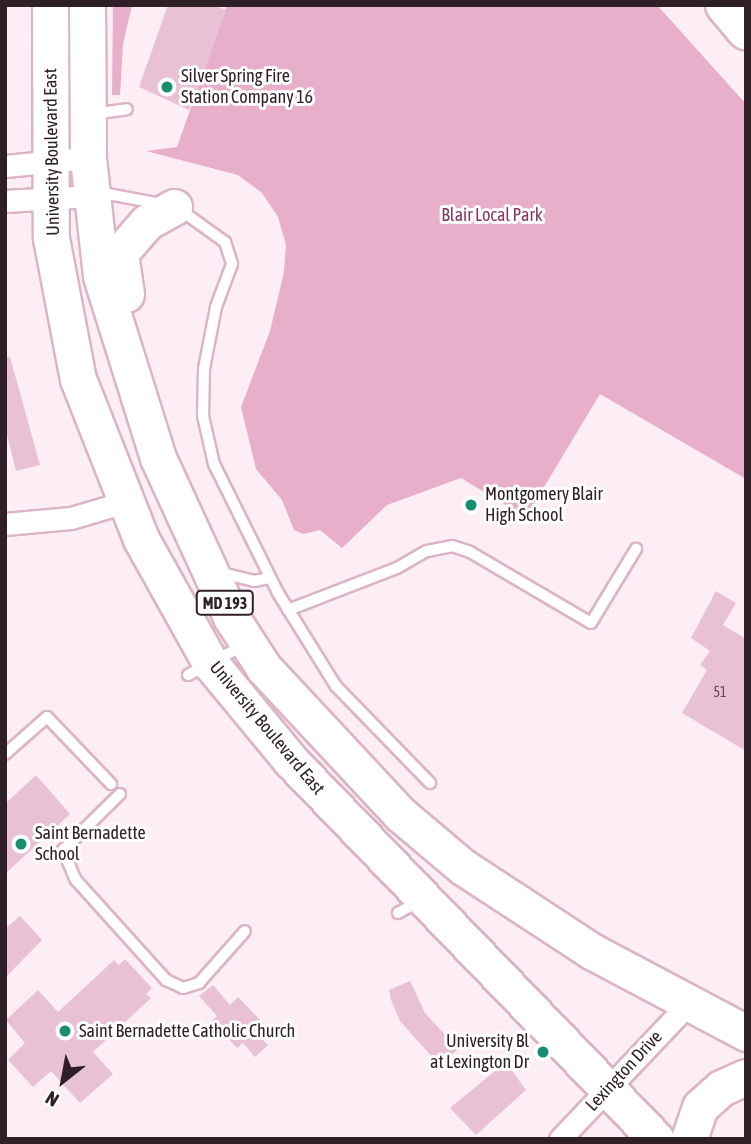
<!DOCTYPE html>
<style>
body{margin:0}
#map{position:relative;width:751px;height:1144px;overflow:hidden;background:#fdedf4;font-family:"Asap Condensed",sans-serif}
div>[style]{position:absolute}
.green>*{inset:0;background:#e7afca}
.building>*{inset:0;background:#e8c2d4}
.roads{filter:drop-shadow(2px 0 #dbb5c7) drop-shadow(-2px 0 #dbb5c7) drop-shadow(0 2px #dbb5c7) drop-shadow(0 -2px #dbb5c7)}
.lane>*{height:10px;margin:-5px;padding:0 5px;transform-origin:5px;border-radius:5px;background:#fff}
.street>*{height:21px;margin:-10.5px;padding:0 10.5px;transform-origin:10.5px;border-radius:10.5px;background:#fff}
.primary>*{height:35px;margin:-17.5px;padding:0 17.5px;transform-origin:17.5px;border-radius:17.5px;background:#fff}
.highway>*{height:38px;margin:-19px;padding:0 19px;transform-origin:19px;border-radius:19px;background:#fff}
.dots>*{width:19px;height:19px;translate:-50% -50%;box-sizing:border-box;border:4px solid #fff;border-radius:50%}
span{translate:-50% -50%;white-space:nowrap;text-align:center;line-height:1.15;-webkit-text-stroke:6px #fff;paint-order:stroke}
.number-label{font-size:14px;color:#5d4852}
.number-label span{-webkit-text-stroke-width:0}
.shield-label span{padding:2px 5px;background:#fff;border:2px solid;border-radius:5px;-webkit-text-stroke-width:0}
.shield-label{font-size:16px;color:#2f2027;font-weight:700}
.poi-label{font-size:18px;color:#2f2027}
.left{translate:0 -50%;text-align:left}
.right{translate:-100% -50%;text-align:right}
.street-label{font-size:18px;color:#2f2027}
.park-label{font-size:18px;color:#853763}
.frame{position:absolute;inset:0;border:7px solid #2f2027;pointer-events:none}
.north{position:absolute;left:28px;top:1046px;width:70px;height:70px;-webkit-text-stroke:5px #fff;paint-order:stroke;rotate:211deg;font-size:19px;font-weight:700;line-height:28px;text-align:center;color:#2f2027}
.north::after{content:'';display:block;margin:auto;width:24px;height:32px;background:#2f2027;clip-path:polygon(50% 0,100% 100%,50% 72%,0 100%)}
</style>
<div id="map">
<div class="green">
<div style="clip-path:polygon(113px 5px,132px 5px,123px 44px,120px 95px,112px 95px)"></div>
<div style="clip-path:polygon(227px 5px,657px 5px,746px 104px,746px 479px,600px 394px,526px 517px,461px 478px,387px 505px,342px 548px,320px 530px,303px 534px,294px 530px,282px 500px,256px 469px,241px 407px,270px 331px,284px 272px,286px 245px,278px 217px,262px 193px,238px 175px,146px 151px,177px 147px)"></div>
</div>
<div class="building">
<div style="clip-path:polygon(168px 5px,213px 5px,226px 10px,189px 110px,139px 87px)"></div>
<div style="clip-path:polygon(10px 357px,40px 465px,16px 471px,5px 427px,5px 358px)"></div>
<div style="clip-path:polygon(716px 591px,736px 603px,723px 625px,746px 639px,746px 751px,682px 713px,707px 670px,700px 665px,710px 651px,691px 638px)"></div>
<div style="clip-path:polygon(36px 775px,70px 814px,5px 874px,5px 804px)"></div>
<div style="clip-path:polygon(20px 916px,42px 940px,5px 978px,5px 929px)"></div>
<div style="clip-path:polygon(125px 959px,152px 988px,146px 994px,151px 998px,93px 1052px,113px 1074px,80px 1103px,51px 1071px,33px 1087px,8px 1060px,25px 1043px,6px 1020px,38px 990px,58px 1012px,114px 960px,119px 965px)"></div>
<div style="clip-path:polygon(410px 981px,425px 1013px,458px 1049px,440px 1066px,400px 1021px,391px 1000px,389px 990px)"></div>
<div style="clip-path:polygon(213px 985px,230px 1005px,238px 997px,264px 1024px,255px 1032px,268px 1045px,255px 1057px,243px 1043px,237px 1048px,212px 1021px,217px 1016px,199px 996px)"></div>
<div style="clip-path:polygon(506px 1062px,526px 1090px,476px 1135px,450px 1108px)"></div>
</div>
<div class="roads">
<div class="lane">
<div style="left:93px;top:114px;width:34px;rotate:-8deg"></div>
<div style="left:97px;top:192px;width:65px;rotate:10.6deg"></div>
<div style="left:179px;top:209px;width:57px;rotate:35.7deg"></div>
<div style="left:225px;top:242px;width:23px;rotate:72deg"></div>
<div style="left:232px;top:264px;width:46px;rotate:110.4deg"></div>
<div style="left:216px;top:307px;width:63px;rotate:101deg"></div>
<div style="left:204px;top:369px;width:47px;rotate:91.2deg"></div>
<div style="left:203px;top:416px;width:49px;rotate:77.1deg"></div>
<div style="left:214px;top:464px;width:144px;rotate:63.6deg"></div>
<div style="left:278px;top:593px;width:110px;rotate:58.1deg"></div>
<div style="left:336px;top:686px;width:135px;rotate:45.9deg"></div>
<div style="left:218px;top:572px;width:37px;rotate:14deg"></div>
<div style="left:254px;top:581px;width:15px;rotate:-11deg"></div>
<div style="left:288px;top:610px;width:117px;rotate:-21.1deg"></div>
<div style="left:397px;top:568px;width:34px;rotate:-30deg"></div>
<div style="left:427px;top:551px;width:25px;rotate:-11deg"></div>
<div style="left:452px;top:546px;width:19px;rotate:18deg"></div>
<div style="left:470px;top:552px;width:140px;rotate:30.4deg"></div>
<div style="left:591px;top:623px;width:87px;rotate:-58.7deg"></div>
<div style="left:188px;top:675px;width:64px;rotate:-28.2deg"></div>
<div style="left:5px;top:754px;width:56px;rotate:-41.4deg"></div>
<div style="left:47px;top:717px;width:93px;rotate:46.3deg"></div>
<div style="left:120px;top:794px;width:80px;rotate:135.5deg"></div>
<div style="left:63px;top:850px;width:33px;rotate:67deg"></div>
<div style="left:76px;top:880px;width:135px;rotate:48deg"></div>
<div style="left:166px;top:980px;width:19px;rotate:25deg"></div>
<div style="left:183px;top:988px;width:17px;rotate:-17deg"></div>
<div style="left:199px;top:983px;width:69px;rotate:-48.5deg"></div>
<div style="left:398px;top:913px;width:25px;rotate:-29deg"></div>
</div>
<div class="street">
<div style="left:5px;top:166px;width:83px;rotate:-5.5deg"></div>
<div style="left:5px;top:201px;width:87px;rotate:-3.3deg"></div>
<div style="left:5px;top:524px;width:66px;rotate:-5.2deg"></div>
<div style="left:71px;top:518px;width:56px;rotate:-16.5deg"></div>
<div style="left:560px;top:1139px;width:187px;rotate:-46.5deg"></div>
</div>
<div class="primary">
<div style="left:50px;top:5px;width:233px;rotate:89.8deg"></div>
<div style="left:51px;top:238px;width:144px;rotate:79.2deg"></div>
<div style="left:78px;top:379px;width:172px;rotate:68.5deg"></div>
<div style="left:141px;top:539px;width:143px;rotate:60.8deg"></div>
<div style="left:211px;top:664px;width:126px;rotate:50.5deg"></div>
<div style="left:291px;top:761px;width:525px;rotate:46deg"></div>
<div style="left:87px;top:5px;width:153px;rotate:89.6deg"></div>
<div style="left:88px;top:158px;width:119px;rotate:83.7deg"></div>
<div style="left:101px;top:276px;width:191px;rotate:72.6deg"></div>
<div style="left:158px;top:458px;width:175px;rotate:65.3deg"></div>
<div style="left:231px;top:617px;width:61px;rotate:57.1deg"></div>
<div style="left:264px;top:668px;width:200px;rotate:47deg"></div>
<div style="left:400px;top:814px;width:82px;rotate:40.1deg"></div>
<div style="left:463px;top:867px;width:155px;rotate:33.2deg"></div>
<div style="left:593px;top:952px;width:173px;rotate:27.9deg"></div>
<div style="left:126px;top:294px;width:41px;rotate:-98.3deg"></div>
<div style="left:120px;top:253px;width:41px;rotate:-48.9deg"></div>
<div style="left:147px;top:222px;width:31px;rotate:-29deg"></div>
<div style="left:689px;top:1139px;width:34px;rotate:-71deg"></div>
<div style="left:700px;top:1107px;width:28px;rotate:-42deg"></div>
<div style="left:721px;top:1088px;width:27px;rotate:-24deg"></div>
</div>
<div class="highway">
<div style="left:725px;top:5px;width:33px;rotate:50deg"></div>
</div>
</div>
<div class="dots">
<div style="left:167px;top:87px;background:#178d6f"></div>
<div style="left:471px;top:505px;background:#178d6f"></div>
<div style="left:21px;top:844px;background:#178d6f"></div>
<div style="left:65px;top:1031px;background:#178d6f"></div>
<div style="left:543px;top:1052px;background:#178d6f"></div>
</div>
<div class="number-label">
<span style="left:720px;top:692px">51</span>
</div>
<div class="shield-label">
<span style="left:225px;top:603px">MD 193</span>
</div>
<div class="poi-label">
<span class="left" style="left:181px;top:87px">Silver Spring Fire<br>Station Company 16</span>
<span class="left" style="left:485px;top:505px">Montgomery Blair<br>High School</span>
<span class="left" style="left:35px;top:844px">Saint Bernadette<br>School</span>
<span class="left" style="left:79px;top:1031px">Saint Bernadette Catholic Church</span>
<span class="right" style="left:529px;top:1052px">University Bl<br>at Lexington Dr</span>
</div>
<div class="street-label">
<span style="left:52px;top:152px;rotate:-91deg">University Boulevard East</span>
<span style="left:267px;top:728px;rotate:50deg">University Boulevard East</span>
<span style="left:624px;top:1071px;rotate:-47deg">Lexington Drive</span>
</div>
<div class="park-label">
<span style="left:492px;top:215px">Blair Local Park</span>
</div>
<div class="frame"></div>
<div class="north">N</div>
</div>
